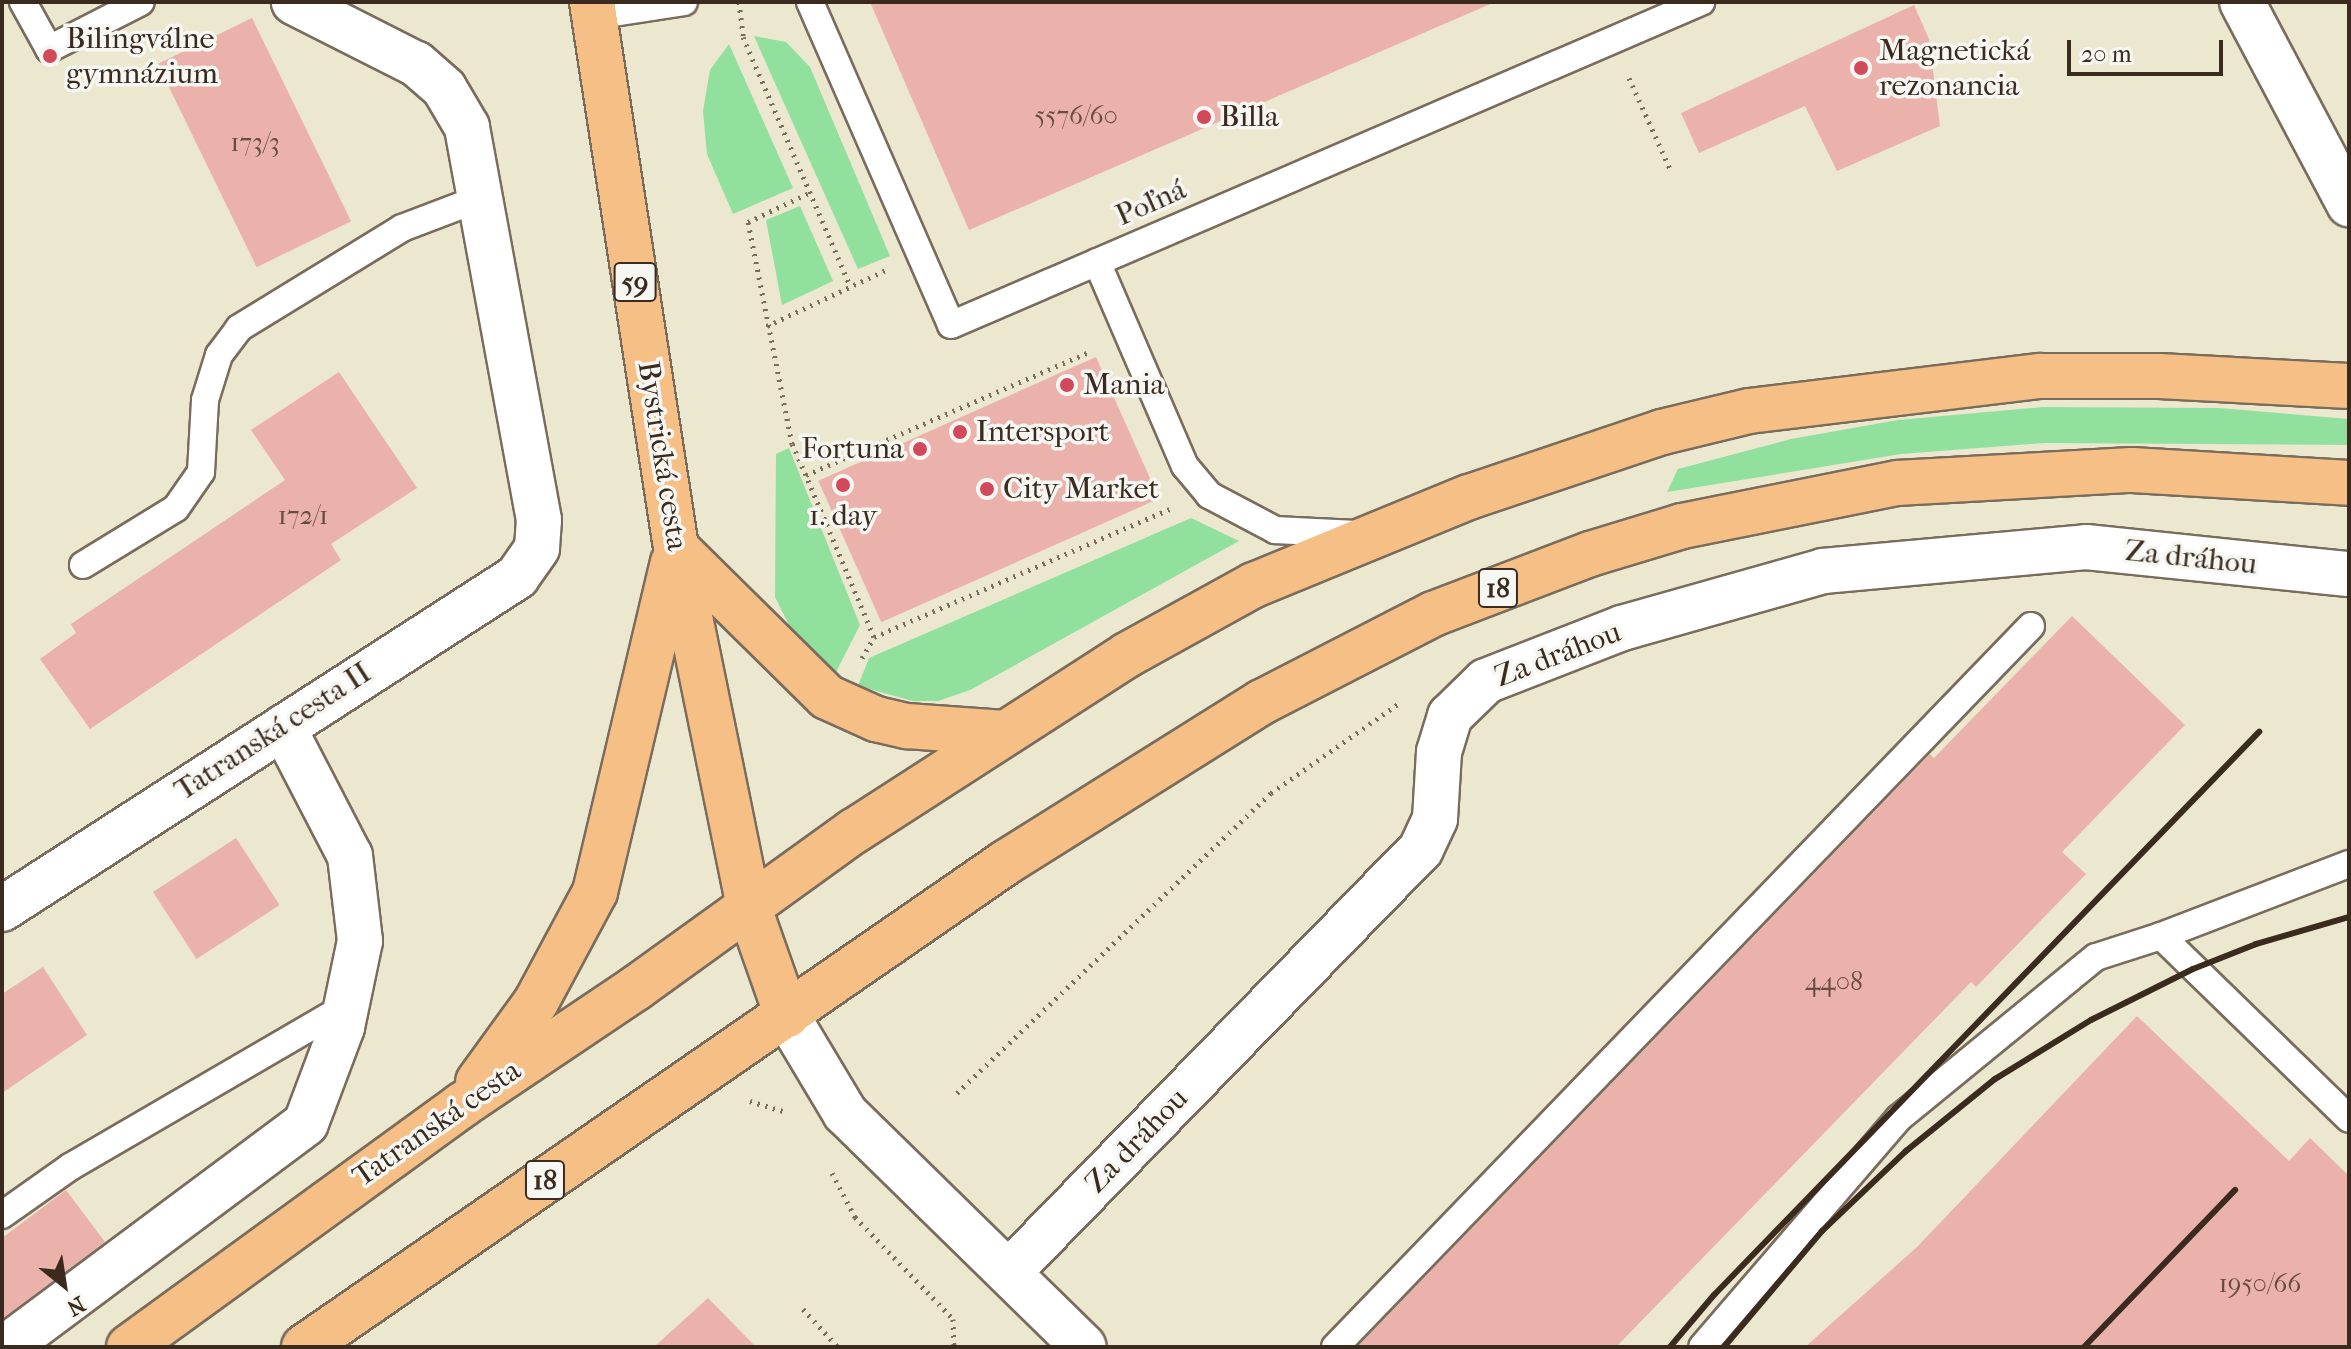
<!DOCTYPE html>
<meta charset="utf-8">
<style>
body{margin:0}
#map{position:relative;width:2351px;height:1349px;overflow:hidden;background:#ece7cf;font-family:"IM FELL French Canon",serif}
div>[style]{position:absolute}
.green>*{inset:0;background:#92e09e}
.building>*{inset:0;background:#ebb2ab;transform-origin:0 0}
.path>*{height:5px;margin-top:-2.5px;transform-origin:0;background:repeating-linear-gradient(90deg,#796c5c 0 2px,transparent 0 8px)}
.roads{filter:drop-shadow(2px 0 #796c5c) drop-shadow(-2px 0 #796c5c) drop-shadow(0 2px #796c5c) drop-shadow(0 -2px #796c5c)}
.service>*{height:26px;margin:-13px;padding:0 13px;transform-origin:13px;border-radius:13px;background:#fff}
.minor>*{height:44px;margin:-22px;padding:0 22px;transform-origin:22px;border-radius:22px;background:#fff}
.primary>*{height:44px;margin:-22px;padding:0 22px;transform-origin:22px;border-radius:22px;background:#f5bf86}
.rail>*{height:6px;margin:-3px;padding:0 3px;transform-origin:3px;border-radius:3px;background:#3b2a1e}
.dots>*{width:22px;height:22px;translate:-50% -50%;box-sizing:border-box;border:4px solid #f6f6f2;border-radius:50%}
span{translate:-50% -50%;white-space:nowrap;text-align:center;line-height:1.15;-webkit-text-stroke:7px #f6f6f2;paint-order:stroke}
.number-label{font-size:26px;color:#674c41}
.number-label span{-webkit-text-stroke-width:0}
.shield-label span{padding:2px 6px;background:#f6f6f2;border:2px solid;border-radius:6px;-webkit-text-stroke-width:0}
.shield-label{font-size:28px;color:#3b2a1e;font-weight:700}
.poi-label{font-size:30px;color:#3b2a1e}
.left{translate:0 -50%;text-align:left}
.right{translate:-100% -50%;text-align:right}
.street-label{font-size:30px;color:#3b2a1e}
.frame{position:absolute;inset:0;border:4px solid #3b2a1e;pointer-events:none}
.north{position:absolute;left:24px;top:1245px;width:80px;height:80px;-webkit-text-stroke:6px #f6f6f2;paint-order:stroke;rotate:150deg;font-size:22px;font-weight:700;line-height:32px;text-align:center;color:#3b2a1e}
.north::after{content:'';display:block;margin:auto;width:28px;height:36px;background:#3b2a1e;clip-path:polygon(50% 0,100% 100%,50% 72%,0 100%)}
.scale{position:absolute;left:2067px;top:40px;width:156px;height:36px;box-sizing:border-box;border:4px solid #3b2a1e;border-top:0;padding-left:10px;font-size:24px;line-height:28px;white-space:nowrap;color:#3b2a1e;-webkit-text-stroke:6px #f6f6f2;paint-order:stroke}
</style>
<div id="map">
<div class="green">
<div style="clip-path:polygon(754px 36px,786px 42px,810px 67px,890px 256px,858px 269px)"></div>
<div style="clip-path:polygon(729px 44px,793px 188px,733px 214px,707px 154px,703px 111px,710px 70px)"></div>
<div style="clip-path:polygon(800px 206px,833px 281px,782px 305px,766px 220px)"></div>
<div style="clip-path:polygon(2043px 407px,2219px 408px,2349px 419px,2349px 445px,2045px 443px,1901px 454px,1667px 492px,1678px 469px,1791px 439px,1898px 420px)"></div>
<div style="clip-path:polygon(789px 448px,860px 625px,835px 674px,797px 641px,775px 597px,776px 454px)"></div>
<div style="clip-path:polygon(1191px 518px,1239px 541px,970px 690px,938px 701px,913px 701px,858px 686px,869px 658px)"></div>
</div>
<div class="building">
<div style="clip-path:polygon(870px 2px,1495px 2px,969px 230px)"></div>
<div style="clip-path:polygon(1914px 5px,1929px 39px,1940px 126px,1837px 171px,1805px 106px,1699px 153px,1681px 113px)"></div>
<div style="left:252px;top:18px;width:226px;height:105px;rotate:64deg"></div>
<div style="left:1096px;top:357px;width:155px;height:304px;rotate:66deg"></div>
<div style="clip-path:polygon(339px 372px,417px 488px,331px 544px,341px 560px,90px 729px,40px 659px,76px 633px,71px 624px,285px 480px,251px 430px)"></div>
<div style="clip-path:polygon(2072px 616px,2185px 725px,2062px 852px,2086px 874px,1976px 987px,1971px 982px,1616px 1347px,1357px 1347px,1930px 754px,1934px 758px)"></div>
<div style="left:236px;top:838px;width:80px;height:99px;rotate:57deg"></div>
<div style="clip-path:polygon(43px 967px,87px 1035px,2px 1093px,2px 994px)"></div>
<div style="clip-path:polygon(2137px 1016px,2289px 1161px,2310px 1138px,2349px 1176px,2349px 1347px,1805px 1347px,1917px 1247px)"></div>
<div style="clip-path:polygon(66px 1190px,105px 1242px,2px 1319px,2px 1238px)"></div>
<div style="clip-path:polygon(708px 1298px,756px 1347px,654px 1347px)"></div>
</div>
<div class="path">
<div style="left:739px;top:2px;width:35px;rotate:83deg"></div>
<div style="left:743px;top:37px;width:271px;rotate:66.7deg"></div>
<div style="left:1629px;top:78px;width:102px;rotate:65.7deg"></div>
<div style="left:767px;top:326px;width:132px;rotate:-25.2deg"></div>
<div style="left:806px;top:475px;width:34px;rotate:-114deg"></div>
<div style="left:792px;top:444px;width:226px;rotate:-101.2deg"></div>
<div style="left:748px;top:222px;width:68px;rotate:-25.4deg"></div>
<div style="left:874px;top:637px;width:322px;rotate:-23.4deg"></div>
<div style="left:862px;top:658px;width:24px;rotate:-60deg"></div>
<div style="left:874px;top:637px;width:176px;rotate:-112.8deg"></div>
<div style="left:806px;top:475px;width:311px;rotate:-23.5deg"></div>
<div style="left:957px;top:1093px;width:434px;rotate:-43.7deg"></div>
<div style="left:1271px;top:793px;width:159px;rotate:-35deg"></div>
<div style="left:750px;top:1101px;width:38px;rotate:17deg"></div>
<div style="left:832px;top:1173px;width:50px;rotate:62.4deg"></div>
<div style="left:855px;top:1217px;width:141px;rotate:46.1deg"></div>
<div style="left:953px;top:1319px;width:28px;rotate:88deg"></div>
<div style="left:803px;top:1309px;width:52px;rotate:47.4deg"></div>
</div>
<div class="roads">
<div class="service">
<div style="left:23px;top:2px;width:54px;rotate:61deg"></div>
<div style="left:49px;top:49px;width:103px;rotate:-27.1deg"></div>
<div style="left:810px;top:2px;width:352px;rotate:66.4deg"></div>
<div style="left:951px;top:325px;width:817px;rotate:-23.3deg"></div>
<div style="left:594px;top:16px;width:91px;rotate:-8.8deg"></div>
<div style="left:1097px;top:262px;width:222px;rotate:66.7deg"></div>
<div style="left:1185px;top:466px;width:38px;rotate:50deg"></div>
<div style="left:1209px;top:495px;width:75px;rotate:27.9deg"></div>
<div style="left:1275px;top:530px;width:82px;rotate:2.8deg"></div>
<div style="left:83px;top:565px;width:109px;rotate:-31.5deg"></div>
<div style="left:176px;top:508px;width:44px;rotate:-55.2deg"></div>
<div style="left:201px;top:472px;width:72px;rotate:-86.8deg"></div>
<div style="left:205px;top:400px;width:47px;rotate:-72.7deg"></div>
<div style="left:219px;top:355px;width:34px;rotate:-53deg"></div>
<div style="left:239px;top:328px;width:191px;rotate:-31.5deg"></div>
<div style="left:402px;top:228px;width:85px;rotate:-20.8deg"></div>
<div style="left:2161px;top:936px;width:201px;rotate:-21deg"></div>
<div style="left:2px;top:1215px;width:83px;rotate:-35.2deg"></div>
<div style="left:70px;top:1167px;width:320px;rotate:-30.2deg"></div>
<div style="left:1335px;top:1347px;width:1002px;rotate:-46.01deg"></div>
<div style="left:1702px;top:1347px;width:302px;rotate:-49.3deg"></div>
<div style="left:1899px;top:1118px;width:254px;rotate:-39.3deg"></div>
<div style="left:2096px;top:957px;width:68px;rotate:-17.9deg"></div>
<div style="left:2161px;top:936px;width:262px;rotate:44.2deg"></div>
</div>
<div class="minor">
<div style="left:2242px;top:2px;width:229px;rotate:62.1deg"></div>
<div style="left:2px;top:909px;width:613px;rotate:-32.81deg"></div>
<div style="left:517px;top:577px;width:35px;rotate:-55deg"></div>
<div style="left:537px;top:548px;width:28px;rotate:-86deg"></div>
<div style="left:539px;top:520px;width:400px;rotate:-100.4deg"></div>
<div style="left:467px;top:127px;width:45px;rotate:-120.5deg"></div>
<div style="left:444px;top:88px;width:37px;rotate:-139deg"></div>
<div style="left:416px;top:64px;width:137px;rotate:-153.1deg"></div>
<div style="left:787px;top:1016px;width:113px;rotate:59.1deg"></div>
<div style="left:845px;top:1113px;width:334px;rotate:44.4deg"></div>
<div style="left:1009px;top:1272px;width:590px;rotate:-45.75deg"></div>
<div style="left:1421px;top:849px;width:33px;rotate:-65deg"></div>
<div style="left:1435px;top:819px;width:67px;rotate:-86.6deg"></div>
<div style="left:1439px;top:752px;width:38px;rotate:-73deg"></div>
<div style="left:1450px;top:716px;width:50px;rotate:-44.2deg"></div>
<div style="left:1486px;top:681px;width:146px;rotate:-21.3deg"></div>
<div style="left:1622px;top:628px;width:209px;rotate:-15.8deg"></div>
<div style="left:1823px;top:571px;width:264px;rotate:-5.2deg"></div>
<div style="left:2086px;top:547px;width:264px;rotate:5.9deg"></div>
<div style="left:6px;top:1347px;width:374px;rotate:-36.7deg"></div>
<div style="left:306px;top:1123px;width:103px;rotate:-69.4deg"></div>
<div style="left:342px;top:1027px;width:88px;rotate:-78.2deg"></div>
<div style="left:360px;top:941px;width:86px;rotate:-96.7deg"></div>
<div style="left:350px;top:856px;width:145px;rotate:-117.4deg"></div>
</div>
<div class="primary">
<div style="left:592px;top:2px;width:552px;rotate:81.25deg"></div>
<div style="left:676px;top:548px;width:367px;rotate:78.5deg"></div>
<div style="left:749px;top:908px;width:114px;rotate:70.6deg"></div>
<div style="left:676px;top:548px;width:212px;rotate:44.6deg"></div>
<div style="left:827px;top:697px;width:54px;rotate:24.2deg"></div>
<div style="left:876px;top:719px;width:32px;rotate:13deg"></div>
<div style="left:907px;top:726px;width:98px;rotate:4.1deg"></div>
<div style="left:478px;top:1082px;width:99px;rotate:-54.1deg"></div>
<div style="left:536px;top:1002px;width:125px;rotate:-61.8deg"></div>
<div style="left:595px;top:892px;width:339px;rotate:-76.7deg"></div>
<div style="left:129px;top:1347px;width:412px;rotate:-36deg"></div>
<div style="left:462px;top:1105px;width:210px;rotate:-33.9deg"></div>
<div style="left:636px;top:988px;width:269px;rotate:-35.8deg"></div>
<div style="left:854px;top:831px;width:325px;rotate:-32.8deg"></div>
<div style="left:1127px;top:655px;width:145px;rotate:-28.9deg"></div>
<div style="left:1254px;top:585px;width:232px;rotate:-22.3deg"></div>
<div style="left:1469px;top:497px;width:204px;rotate:-18.6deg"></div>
<div style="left:1662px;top:432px;width:89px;rotate:-13.6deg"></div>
<div style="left:1749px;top:411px;width:293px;rotate:-6.9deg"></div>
<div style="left:2040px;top:376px;width:119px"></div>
<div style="left:2159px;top:376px;width:190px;rotate:3deg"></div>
<div style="left:304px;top:1347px;width:852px;rotate:-34.62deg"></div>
<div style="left:1005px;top:863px;width:303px;rotate:-32.1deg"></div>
<div style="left:1262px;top:702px;width:192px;rotate:-27.2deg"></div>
<div style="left:1433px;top:614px;width:168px;rotate:-20.9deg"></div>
<div style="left:1590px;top:554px;width:96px;rotate:-16.9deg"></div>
<div style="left:1682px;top:526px;width:219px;rotate:-11.3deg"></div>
<div style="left:1897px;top:483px;width:235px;rotate:-3.2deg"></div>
<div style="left:2132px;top:470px;width:217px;rotate:3.4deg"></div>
</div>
</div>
<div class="rail">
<div style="left:1670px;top:1347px;width:68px;rotate:-49.8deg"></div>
<div style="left:1714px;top:1295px;width:784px;rotate:-45.93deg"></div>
<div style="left:1724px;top:1347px;width:152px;rotate:-49.8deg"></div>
<div style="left:1822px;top:1231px;width:116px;rotate:-43.6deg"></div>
<div style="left:1906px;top:1151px;width:114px;rotate:-39deg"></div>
<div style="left:1995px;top:1079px;width:113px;rotate:-31.6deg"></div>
<div style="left:2091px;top:1020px;width:114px;rotate:-26.6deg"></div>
<div style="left:2193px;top:969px;width:68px;rotate:-21.6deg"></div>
<div style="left:2256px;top:944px;width:97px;rotate:-16.2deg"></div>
<div style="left:2084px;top:1347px;width:218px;rotate:-46.1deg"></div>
</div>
<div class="dots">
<div style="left:50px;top:56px;background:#d1495b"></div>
<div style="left:1861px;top:68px;background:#d1495b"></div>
<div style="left:1204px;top:117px;background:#d1495b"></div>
<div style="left:1067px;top:385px;background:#d1495b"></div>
<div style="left:960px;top:432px;background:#d1495b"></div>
<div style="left:920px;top:449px;background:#d1495b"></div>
<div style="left:843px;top:485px;background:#d1495b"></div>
<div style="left:987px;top:489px;background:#d1495b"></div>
</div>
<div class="number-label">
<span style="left:1076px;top:116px">5576/60</span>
<span style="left:255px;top:143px">173/3</span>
<span style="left:303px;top:516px">172/1</span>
<span style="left:1834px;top:982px">4408</span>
<span style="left:2260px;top:1284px">1950/66</span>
</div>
<div class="shield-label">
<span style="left:635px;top:282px">59</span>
<span style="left:1498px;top:588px">18</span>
<span style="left:545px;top:1180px">18</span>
</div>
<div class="poi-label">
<span class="left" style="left:66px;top:56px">Bilingválne<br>gymnázium</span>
<span class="left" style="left:1879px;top:68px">Magnetická<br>rezonancia</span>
<span class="left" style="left:1220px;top:117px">Billa</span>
<span class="left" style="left:1083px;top:385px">Mania</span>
<span class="left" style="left:976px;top:432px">Intersport</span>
<span class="right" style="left:904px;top:449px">Fortuna</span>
<span class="left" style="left:1003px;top:489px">City Market</span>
<span style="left:843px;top:516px">1. day</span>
</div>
<div class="street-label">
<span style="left:1151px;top:203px;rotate:-24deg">Poľná</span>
<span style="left:662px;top:456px;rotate:81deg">Bystrická cesta</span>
<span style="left:2191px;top:558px;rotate:6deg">Za dráhou</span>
<span style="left:1558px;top:655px;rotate:-21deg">Za dráhou</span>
<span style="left:273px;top:732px;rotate:-33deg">Tatranská cesta II</span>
<span style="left:437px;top:1124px;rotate:-35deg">Tatranská cesta</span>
<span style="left:1137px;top:1141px;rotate:-46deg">Za dráhou</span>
</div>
<div class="frame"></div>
<div class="north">N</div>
<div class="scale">20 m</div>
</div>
